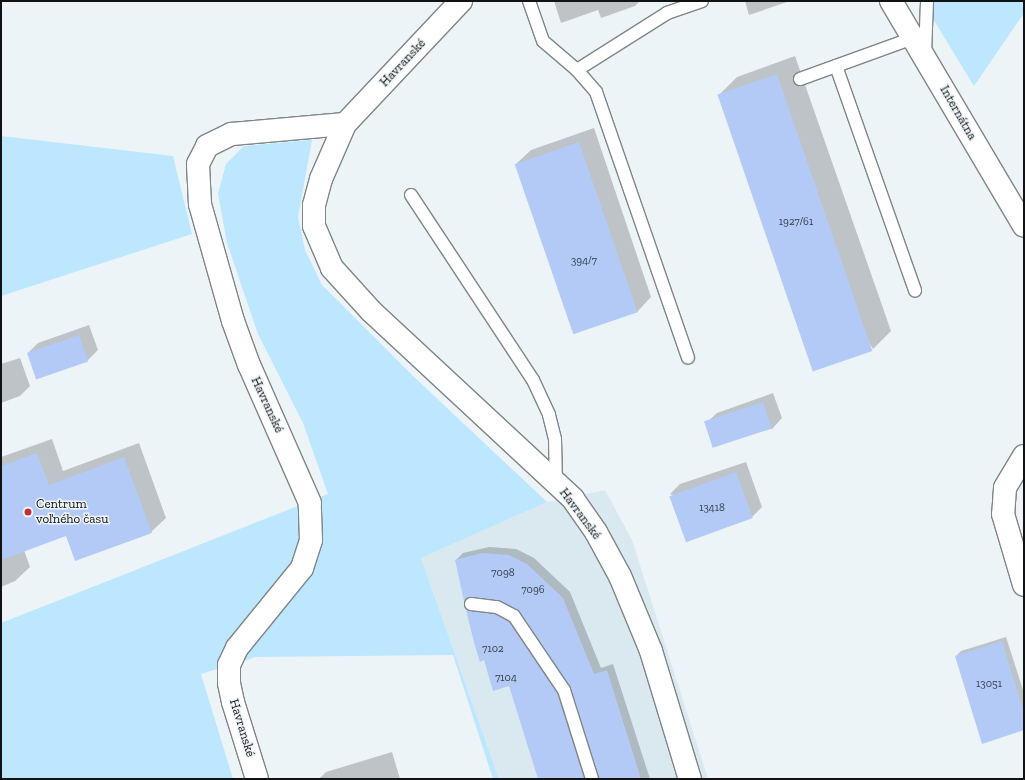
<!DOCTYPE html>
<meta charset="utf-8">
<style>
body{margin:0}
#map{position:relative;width:1025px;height:780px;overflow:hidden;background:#edf4f8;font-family:"Zilla Slab",serif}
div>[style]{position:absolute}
.built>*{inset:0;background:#dae8f0}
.green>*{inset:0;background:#bde6ff}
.shadow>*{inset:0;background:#0003}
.building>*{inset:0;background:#b3caf7;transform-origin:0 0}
.roads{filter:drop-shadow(1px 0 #7f8588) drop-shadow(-1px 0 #7f8588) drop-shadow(0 1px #7f8588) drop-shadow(0 -1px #7f8588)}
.service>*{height:12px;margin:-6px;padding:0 6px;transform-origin:6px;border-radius:6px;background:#fff}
.minor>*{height:22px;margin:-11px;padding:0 11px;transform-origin:11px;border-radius:11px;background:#fff}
.dots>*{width:11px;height:11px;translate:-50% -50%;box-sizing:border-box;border:2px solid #edf4f8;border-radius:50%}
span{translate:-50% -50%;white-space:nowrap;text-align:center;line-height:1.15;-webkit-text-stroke:3px #edf4f8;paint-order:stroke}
.number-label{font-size:11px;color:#39404c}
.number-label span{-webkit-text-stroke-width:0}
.street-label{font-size:13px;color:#101213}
.poi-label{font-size:13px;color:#101213}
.left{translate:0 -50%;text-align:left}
.frame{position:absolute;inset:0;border:2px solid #101213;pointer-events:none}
</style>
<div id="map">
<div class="built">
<div style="clip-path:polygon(605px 490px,632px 540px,708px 779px,499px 779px,421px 558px,547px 502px)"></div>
</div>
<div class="green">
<div style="clip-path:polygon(922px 1px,1024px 1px,1024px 13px,974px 86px)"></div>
<div style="clip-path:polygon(1px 136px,173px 156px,192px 234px,1px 296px)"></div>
<div style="clip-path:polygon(312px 140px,298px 217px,305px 250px,322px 285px,412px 375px,547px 502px,421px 558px,499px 779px,493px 779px,453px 655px,256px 657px,201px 674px,233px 779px,1px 779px,1px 623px,328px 494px,303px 423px,258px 334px,227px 243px,218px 194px,226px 164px,244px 146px)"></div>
</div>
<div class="shadow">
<div style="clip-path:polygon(554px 1px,640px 1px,635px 6px,601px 18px,598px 10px,561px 23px)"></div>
<div style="clip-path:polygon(745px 1px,790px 1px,749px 15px)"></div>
<div style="clip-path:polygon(795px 56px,891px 331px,873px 349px,719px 95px,737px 77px)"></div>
<div style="clip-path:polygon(594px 128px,651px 297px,637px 312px,516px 164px,531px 150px)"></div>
<div style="clip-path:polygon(89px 325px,98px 350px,88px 360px,37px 377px,28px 353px,38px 343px)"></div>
<div style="clip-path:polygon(20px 358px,30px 386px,20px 396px,1px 403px,1px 364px)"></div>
<div style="clip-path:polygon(773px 393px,782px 418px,772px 429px,706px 423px,717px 413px)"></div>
<div style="clip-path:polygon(52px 439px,63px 471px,139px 443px,166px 518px,151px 532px,66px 535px,24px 550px,30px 567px,15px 581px,1px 587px,1px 457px)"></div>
<div style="clip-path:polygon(746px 462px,762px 507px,752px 517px,670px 494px,680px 484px)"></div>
<div style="clip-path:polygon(489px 547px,516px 549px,534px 558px,570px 592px,601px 668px,613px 664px,650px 779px,600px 779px,572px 687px,521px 611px,456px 560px,463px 553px)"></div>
<div style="clip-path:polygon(474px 604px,515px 615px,564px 686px,596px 779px,540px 779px,510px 685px,468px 610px)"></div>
<div style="clip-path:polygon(1006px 637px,1024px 693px,1024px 729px,956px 656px,961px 651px)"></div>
<div style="clip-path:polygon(392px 752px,400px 779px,319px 779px,326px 772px)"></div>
</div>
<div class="building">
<div style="left:777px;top:74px;width:293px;height:63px;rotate:71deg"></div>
<div style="left:579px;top:142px;width:180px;height:68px;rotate:71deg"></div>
<div style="left:79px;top:335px;width:28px;height:55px;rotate:71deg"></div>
<div style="left:763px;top:402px;width:28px;height:62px;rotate:72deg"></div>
<div style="clip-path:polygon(37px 453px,49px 485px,124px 457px,152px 533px,75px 561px,66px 536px,1px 560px,1px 466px)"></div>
<div style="left:736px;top:472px;width:49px;height:71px;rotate:70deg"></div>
<div style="clip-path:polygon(482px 553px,509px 555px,527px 564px,563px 598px,594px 674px,607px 670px,641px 779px,599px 779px,571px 688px,520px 612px,498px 600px,471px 597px,464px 601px,455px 560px)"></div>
<div style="clip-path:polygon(466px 610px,495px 614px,509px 622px,557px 693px,584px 779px,538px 779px,509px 686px,493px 691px,484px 660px,480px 662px,475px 646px)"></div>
<div style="clip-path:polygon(1002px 641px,1024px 713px,1024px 730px,982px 744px,955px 656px)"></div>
</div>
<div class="roads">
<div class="service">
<div style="left:529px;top:1px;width:42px;rotate:70.7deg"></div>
<div style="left:543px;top:41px;width:45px;rotate:40.5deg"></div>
<div style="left:577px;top:70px;width:107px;rotate:-32.3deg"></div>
<div style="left:667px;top:13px;width:37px;rotate:-19deg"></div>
<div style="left:925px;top:54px;width:53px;rotate:-87.8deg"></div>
<div style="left:836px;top:66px;width:238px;rotate:70.6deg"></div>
<div style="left:577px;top:70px;width:29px;rotate:49deg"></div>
<div style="left:596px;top:92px;width:281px;rotate:70.9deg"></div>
<div style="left:800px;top:79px;width:120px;rotate:-19.9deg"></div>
<div style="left:411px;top:195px;width:222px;rotate:56.6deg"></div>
<div style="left:533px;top:380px;width:38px;rotate:65deg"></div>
<div style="left:549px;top:415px;width:25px;rotate:76deg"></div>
<div style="left:555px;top:439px;width:44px;rotate:88.7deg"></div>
<div style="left:471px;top:604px;width:26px;rotate:7deg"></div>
<div style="left:497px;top:607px;width:19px;rotate:28deg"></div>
<div style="left:514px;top:616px;width:89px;rotate:56deg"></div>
<div style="left:564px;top:690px;width:93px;rotate:72.5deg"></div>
</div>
<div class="minor">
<div style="left:461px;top:1px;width:169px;rotate:133.3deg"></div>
<div style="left:345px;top:124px;width:60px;rotate:113.6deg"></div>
<div style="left:321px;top:179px;width:27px;rotate:105deg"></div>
<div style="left:314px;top:205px;width:21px;rotate:90deg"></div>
<div style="left:314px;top:226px;width:46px;rotate:66.8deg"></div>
<div style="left:332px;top:268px;width:58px;rotate:47.8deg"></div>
<div style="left:371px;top:311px;width:276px;rotate:42.9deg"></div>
<div style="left:573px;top:499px;width:40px;rotate:55.1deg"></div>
<div style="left:596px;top:532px;width:50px;rotate:61.4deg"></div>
<div style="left:620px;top:576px;width:81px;rotate:67.5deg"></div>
<div style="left:651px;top:651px;width:134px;rotate:73.1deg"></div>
<div style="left:891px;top:1px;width:261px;rotate:59.4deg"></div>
<div style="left:1024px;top:456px;width:37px;rotate:121deg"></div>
<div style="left:1005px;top:488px;width:26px;rotate:94deg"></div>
<div style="left:1003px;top:514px;width:74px;rotate:73.5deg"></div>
<div style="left:257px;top:779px;width:81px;rotate:-107.3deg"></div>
<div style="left:233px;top:702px;width:19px;rotate:-102deg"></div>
<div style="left:229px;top:683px;width:18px;rotate:-90deg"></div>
<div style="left:229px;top:665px;width:19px;rotate:-65deg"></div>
<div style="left:237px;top:648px;width:103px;rotate:-50.9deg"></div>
<div style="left:302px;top:568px;width:29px;rotate:-72deg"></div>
<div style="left:311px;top:540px;width:37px;rotate:-92deg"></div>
<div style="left:310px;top:503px;width:151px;rotate:-113.8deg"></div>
<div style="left:249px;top:365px;width:47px;rotate:-110deg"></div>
<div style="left:233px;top:321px;width:122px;rotate:-105.8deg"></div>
<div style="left:200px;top:204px;width:40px;rotate:-92.9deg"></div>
<div style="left:198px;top:164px;width:20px;rotate:-63deg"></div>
<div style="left:207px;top:146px;width:28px;rotate:-26deg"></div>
<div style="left:232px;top:134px;width:113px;rotate:-5.1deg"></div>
</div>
</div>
<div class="dots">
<div style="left:28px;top:512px;background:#c03134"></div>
</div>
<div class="number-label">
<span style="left:796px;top:222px">1927/61</span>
<span style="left:584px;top:261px">394/7</span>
<span style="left:712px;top:508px">13418</span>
<span style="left:503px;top:573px">7098</span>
<span style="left:533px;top:590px">7096</span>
<span style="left:493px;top:649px">7102</span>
<span style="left:506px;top:678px">7104</span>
<span style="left:989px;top:684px">13051</span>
</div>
<div class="street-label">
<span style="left:403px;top:63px;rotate:-47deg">Havranské</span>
<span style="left:958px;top:113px;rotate:60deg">Internátna</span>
<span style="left:267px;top:405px;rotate:65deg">Havranské</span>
<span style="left:580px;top:514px;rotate:53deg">Havranské</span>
<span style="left:242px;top:728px;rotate:73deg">Havranské</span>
</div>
<div class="poi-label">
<span class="left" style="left:36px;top:512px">Centrum<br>voľného času</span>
</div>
<div class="frame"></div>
</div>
